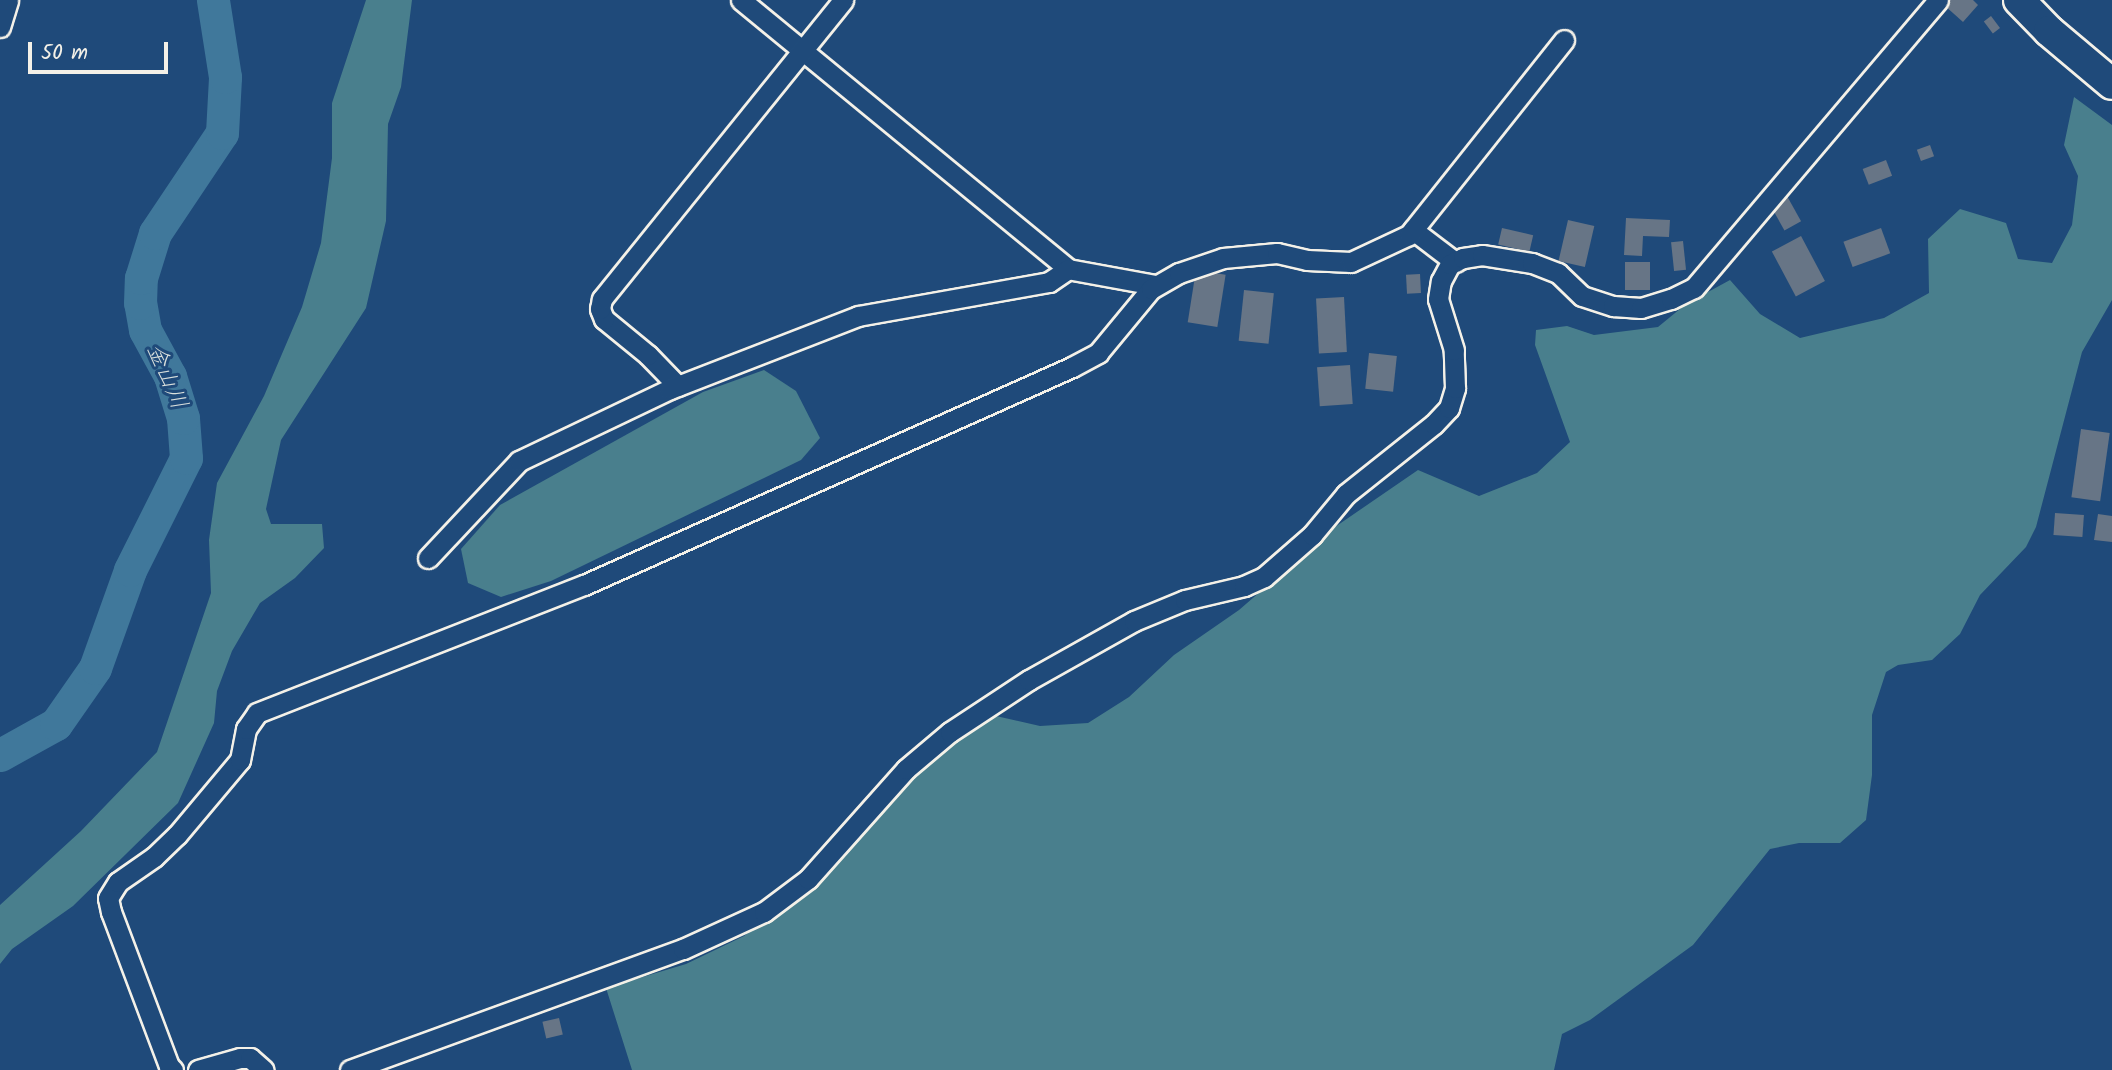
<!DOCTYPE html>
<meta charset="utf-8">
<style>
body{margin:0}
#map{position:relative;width:2112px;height:1070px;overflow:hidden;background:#1f4a7a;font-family:Kalam,"Klee One",sans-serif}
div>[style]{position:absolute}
.green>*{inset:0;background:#497f8d}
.river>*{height:33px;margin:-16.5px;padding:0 16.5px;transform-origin:16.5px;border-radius:16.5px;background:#40789b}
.building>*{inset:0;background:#677586;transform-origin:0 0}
.roads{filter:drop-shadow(2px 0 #f4f1e8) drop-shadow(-2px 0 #f4f1e8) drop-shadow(0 2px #f4f1e8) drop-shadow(0 -2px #f4f1e8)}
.street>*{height:19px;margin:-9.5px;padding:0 9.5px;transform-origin:9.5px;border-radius:9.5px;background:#1f4a7a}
.primary>*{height:30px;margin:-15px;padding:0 15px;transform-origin:15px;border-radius:15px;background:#1f4a7a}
span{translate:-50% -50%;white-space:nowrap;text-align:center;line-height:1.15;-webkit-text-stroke:6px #1f4a7a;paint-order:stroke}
.water-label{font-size:23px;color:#d9dfdc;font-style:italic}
.scale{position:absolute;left:28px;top:42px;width:140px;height:32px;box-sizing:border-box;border:4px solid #f4f1e8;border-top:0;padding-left:9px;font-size:21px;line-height:24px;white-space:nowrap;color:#f4f1e8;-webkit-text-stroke:5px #1f4a7a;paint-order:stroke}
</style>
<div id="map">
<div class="green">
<div style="clip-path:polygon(366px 0,412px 0,401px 87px,388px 124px,386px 221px,366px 308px,281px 440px,266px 509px,271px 524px,322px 524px,324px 548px,295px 578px,260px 603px,232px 651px,217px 691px,214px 723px,178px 803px,73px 906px,12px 949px,0 964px,0 905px,81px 831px,157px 752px,211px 593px,209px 540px,217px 483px,264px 396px,302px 307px,321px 243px,332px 158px,332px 103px)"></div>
<div style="clip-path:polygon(2074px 97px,2112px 125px,2112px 300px,2082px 352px,2036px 527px,2026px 547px,1980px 595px,1960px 634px,1932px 660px,1898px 665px,1886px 672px,1872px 715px,1872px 775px,1866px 820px,1840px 843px,1799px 843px,1770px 849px,1693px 945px,1590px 1020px,1562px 1034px,1554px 1070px,632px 1070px,606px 988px,686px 964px,744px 936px,804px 889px,893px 803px,922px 764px,974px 711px,1040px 726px,1088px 723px,1129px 697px,1174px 655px,1239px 610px,1335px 527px,1418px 470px,1479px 496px,1537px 473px,1570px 442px,1535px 345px,1536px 330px,1567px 326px,1594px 335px,1658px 327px,1686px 304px,1730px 280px,1760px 314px,1800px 338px,1884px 318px,1929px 293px,1928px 239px,1960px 209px,2006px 223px,2018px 259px,2052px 263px,2072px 225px,2078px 176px,2064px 145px)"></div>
<div style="clip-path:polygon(764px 370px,796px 391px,820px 438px,801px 460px,551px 581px,501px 597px,468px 583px,461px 549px,500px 505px,703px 392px)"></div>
</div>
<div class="river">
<div style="left:0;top:755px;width:64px;rotate:-29deg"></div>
<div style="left:56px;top:724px;width:68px;rotate:-55.1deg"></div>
<div style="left:95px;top:668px;width:104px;rotate:-70.3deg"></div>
<div style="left:130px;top:570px;width:125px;rotate:-63.4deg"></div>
<div style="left:186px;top:458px;width:40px;rotate:-94.3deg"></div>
<div style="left:183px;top:418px;width:44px;rotate:-107.2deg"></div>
<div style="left:170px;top:376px;width:52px;rotate:-118.5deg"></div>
<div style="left:145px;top:330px;width:27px;rotate:-100deg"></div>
<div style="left:140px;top:303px;width:25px;rotate:-88deg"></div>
<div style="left:141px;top:278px;width:47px;rotate:-72.7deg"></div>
<div style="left:155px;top:233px;width:120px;rotate:-56.2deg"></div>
<div style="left:222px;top:133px;width:56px;rotate:-86.9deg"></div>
<div style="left:225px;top:77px;width:78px;rotate:-98.9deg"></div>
</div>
<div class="building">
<div style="clip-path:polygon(1949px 0,1973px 0,1978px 5px,1963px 22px,1944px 5px)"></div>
<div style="left:1991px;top:16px;width:15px;height:9px;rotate:53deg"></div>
<div style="left:1930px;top:145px;width:12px;height:14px;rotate:70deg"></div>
<div style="left:1886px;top:160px;width:17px;height:25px;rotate:69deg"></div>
<div style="left:1787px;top:196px;width:29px;height:19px;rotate:61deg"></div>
<div style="clip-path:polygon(1626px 218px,1670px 220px,1669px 237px,1643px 236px,1642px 256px,1624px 255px)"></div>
<div style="left:1568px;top:220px;width:27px;height:42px;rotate:13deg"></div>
<div style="left:1502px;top:228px;width:32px;height:17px;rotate:13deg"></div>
<div style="left:1881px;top:228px;width:27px;height:40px;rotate:70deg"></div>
<div style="left:1801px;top:236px;width:51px;height:33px;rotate:62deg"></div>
<div style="left:1683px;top:241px;width:29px;height:12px;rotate:84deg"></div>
<div style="left:1650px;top:262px;width:28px;height:25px;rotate:90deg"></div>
<div style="left:1196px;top:270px;width:30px;height:53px;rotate:9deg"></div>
<div style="left:1420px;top:274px;width:19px;height:14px;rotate:87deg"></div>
<div style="left:1244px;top:290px;width:30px;height:51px;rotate:6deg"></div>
<div style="left:1344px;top:297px;width:55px;height:28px;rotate:87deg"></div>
<div style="left:1369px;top:353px;width:28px;height:36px;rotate:6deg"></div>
<div style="left:1350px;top:365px;width:39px;height:33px;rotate:86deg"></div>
<div style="left:2081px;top:429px;width:29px;height:69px;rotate:8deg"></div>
<div style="left:2055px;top:513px;width:29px;height:22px;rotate:4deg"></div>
<div style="clip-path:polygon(2098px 514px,2112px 516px,2112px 542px,2094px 540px)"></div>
<div style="left:559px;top:1018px;width:17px;height:17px;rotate:77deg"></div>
</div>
<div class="roads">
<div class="street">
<div style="left:741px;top:0;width:423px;rotate:39.4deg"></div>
<div style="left:1068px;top:269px;width:88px;rotate:10.4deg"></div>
<div style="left:0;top:27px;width:28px;rotate:-73deg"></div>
<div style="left:1413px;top:230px;width:53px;rotate:37.3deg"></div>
<div style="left:678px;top:386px;width:43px;rotate:-134.1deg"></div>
<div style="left:648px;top:355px;width:57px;rotate:-140.7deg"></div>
<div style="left:604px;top:319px;width:11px;rotate:-112deg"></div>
<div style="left:600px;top:309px;width:10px;rotate:-79deg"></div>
<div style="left:602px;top:299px;width:384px;rotate:-51.1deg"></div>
<div style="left:428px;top:558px;width:133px;rotate:-46.8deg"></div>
<div style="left:519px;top:461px;width:167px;rotate:-25.5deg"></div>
<div style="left:670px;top:389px;width:202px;rotate:-21.2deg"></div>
<div style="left:858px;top:316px;width:194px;rotate:-10.1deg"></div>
<div style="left:1049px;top:282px;width:23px;rotate:-34deg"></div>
<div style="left:173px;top:1070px;width:6px;rotate:-135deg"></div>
<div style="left:169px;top:1066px;width:165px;rotate:-110.6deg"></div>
<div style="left:111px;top:912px;width:14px;rotate:-102deg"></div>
<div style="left:108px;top:898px;width:19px;rotate:-58deg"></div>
<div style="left:118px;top:882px;width:44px;rotate:-34.8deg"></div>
<div style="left:154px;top:857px;width:32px;rotate:-44deg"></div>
<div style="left:177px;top:835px;width:98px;rotate:-50deg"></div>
<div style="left:240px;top:760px;width:32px;rotate:-79deg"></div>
<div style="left:246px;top:729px;width:19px;rotate:-55deg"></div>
<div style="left:257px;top:713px;width:351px;rotate:-21.4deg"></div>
<div style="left:584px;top:585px;width:534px;rotate:-24.07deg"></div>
<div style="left:1072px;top:367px;width:30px;rotate:-28deg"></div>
<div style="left:1098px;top:353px;width:83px;rotate:-50.4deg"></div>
<div style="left:1151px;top:289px;width:32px;rotate:-30deg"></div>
<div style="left:1179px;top:273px;width:46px;rotate:-18.8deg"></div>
<div style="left:1223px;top:258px;width:54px;rotate:-5.3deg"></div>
<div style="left:1277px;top:253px;width:31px;rotate:13deg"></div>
<div style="left:1307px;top:260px;width:44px;rotate:2.6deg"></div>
<div style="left:1351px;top:262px;width:64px;rotate:-25deg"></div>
<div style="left:1409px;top:235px;width:249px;rotate:-51.5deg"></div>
<div style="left:198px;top:1070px;width:44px;rotate:-15.9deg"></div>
<div style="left:240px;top:1058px;width:10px"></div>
<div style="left:250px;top:1058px;width:18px;rotate:41deg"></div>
<div style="left:350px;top:1070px;width:354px;rotate:-20deg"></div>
<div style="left:683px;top:949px;width:89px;rotate:-24.6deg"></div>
<div style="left:764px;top:912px;width:55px;rotate:-36.9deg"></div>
<div style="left:808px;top:879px;width:147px;rotate:-48.3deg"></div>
<div style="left:906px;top:769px;width:57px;rotate:-40.1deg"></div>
<div style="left:950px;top:732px;width:95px;rotate:-33.4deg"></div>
<div style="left:1029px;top:680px;width:120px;rotate:-29.3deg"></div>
<div style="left:1134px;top:621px;width:55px;rotate:-22.4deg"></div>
<div style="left:1185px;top:600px;width:61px;rotate:-13.3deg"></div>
<div style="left:1244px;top:586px;width:22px;rotate:-24deg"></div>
<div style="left:1264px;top:577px;width:64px;rotate:-41.2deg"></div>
<div style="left:1312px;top:535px;width:53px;rotate:-50.3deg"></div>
<div style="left:1346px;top:494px;width:112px;rotate:-38.5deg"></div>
<div style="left:1434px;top:424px;width:22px;rotate:-47deg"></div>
<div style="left:1449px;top:408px;width:21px;rotate:-73deg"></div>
<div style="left:1455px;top:388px;width:38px;rotate:-92deg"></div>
<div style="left:1454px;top:350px;width:53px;rotate:-107.4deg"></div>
<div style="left:1438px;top:299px;width:18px;rotate:-81deg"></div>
<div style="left:1441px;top:281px;width:19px;rotate:-62deg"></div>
<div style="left:1450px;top:264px;width:14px;rotate:-25deg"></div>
<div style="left:1463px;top:258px;width:19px;rotate:-9deg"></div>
<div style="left:1482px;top:255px;width:51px;rotate:9.1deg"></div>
<div style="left:1532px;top:263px;width:28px;rotate:21deg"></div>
<div style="left:1558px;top:273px;width:33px;rotate:44deg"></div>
<div style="left:1582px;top:296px;width:33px;rotate:18deg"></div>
<div style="left:1613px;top:306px;width:28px;rotate:4deg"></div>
<div style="left:1641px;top:308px;width:31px;rotate:-17deg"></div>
<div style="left:1671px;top:299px;width:25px;rotate:-26deg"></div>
<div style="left:1694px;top:288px;width:377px;rotate:-49.7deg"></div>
</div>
<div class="primary">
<div style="left:2019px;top:0;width:43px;rotate:45.9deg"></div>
<div style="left:2049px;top:31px;width:82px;rotate:40.1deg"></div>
</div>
</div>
<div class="water-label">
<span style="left:166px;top:377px;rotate:67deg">金山川</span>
</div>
<div class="scale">50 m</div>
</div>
